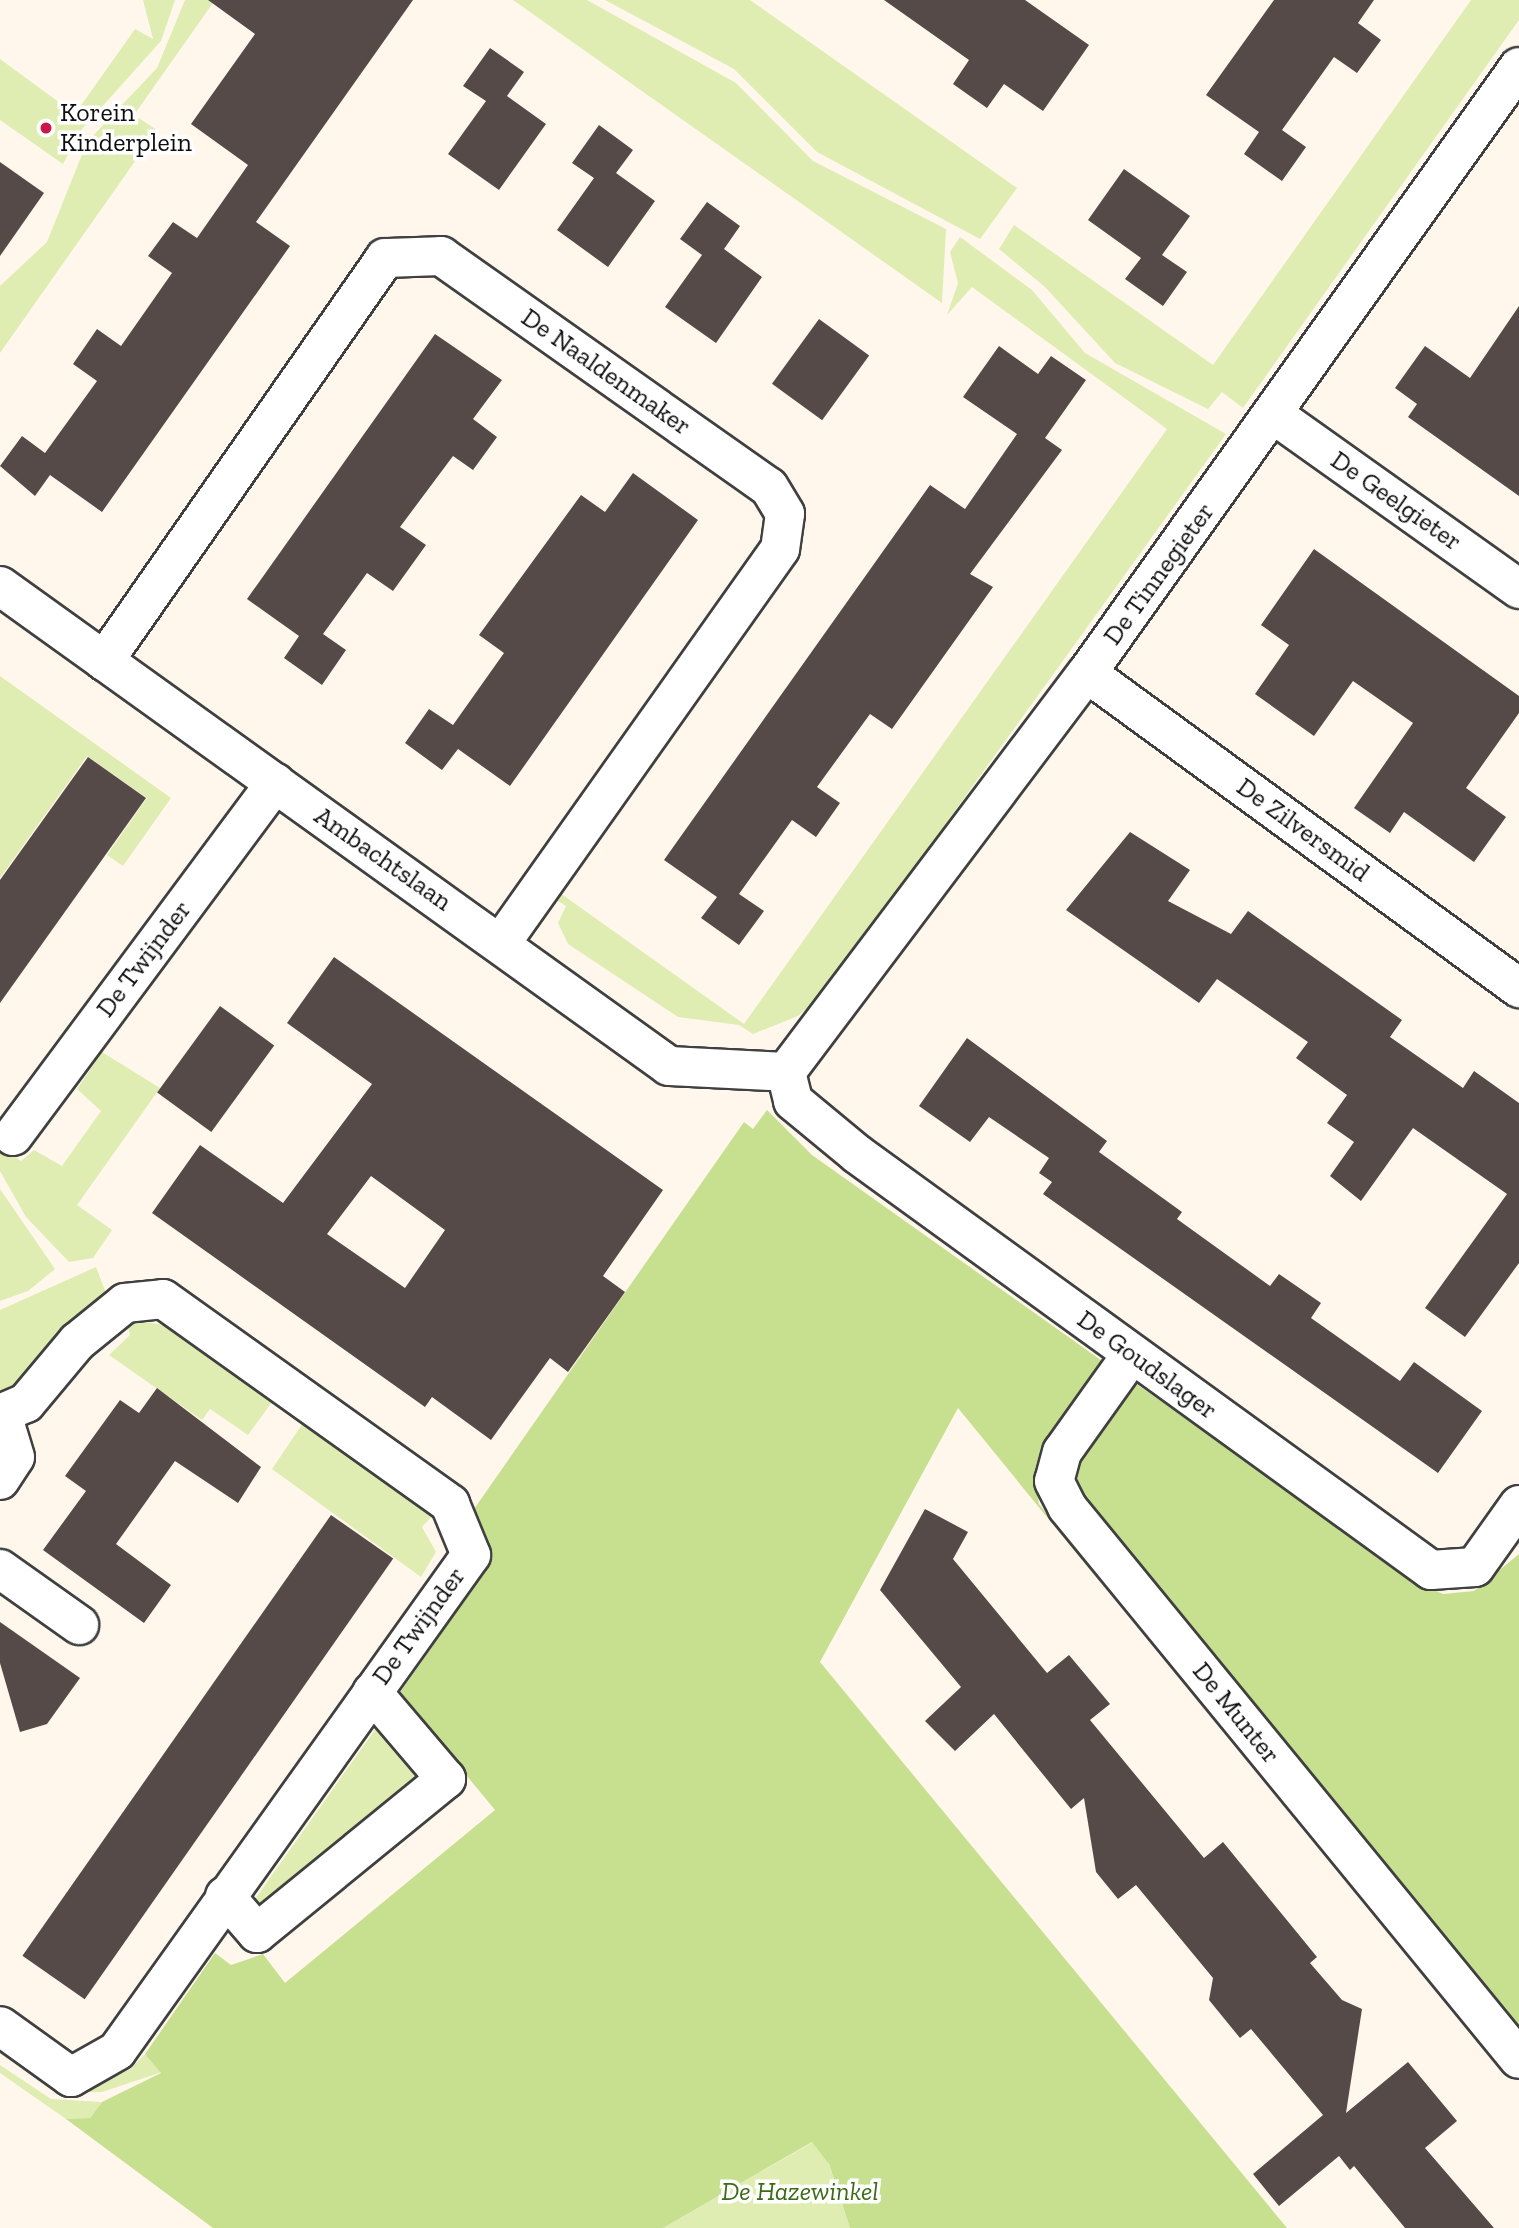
<!DOCTYPE html>
<style>
body{margin:0}
#map{position:relative;width:1519px;height:2228px;overflow:hidden;background:#fff7ec;font-family:"Zilla Slab",serif}
div>[style]{position:absolute}
.green>*{inset:0;background:#dfedb2}
.forest>*{inset:0;background:#c7e090}
.building>*{inset:0;background:#564a48;transform-origin:0 0}
.roads{filter:drop-shadow(2px 0 #404040) drop-shadow(-2px 0 #404040) drop-shadow(0 2px #404040) drop-shadow(0 -2px #404040)}
.minor>*{height:38px;margin:-19px;padding:0 19px;transform-origin:19px;border-radius:19px;background:#fff}
.dots>*{width:19px;height:19px;translate:-50% -50%;box-sizing:border-box;border:4px solid #fff;border-radius:50%}
span{translate:-50% -50%;white-space:nowrap;text-align:center;line-height:1.15;-webkit-text-stroke:7px #fff;paint-order:stroke}
.poi-label{font-size:26px;color:#0d0d0d}
.left{translate:0 -50%;text-align:left}
.street-label{font-size:26px;color:#0d0d0d}
.park-label{font-size:26px;color:#3c6b17;font-style:italic}
</style>
<div id="map">
<div class="green">
<div style="clip-path:polygon(143px 0,175px 0,161px 41px,82px 129px,63px 164px,0 120px,0 59px,75px 114px,135px 29px,153px 39px)"></div>
<div style="clip-path:polygon(185px 0,215px 0,134px 115px,157px 130px,0 353px,0 286px,47px 242px,87px 142px,157px 68px)"></div>
<div style="clip-path:polygon(513px 0,587px 0,736px 83px,813px 161px,946px 229px,942px 303px)"></div>
<div style="clip-path:polygon(605px 0,750px 0,1017px 188px,980px 239px,817px 152px,734px 69px)"></div>
<div style="clip-path:polygon(1471px 0,1519px 0,1519px 20px,1243px 408px,1222px 392px,1208px 409px,1115px 363px,1045px 287px,999px 249px,1014px 225px,1213px 365px)"></div>
<div style="clip-path:polygon(960px 237px,1032px 290px,1085px 353px,1226px 434px,821px 997px,798px 1016px,753px 1034px,739px 1025px,678px 1017px,568px 944px,558px 923px,566px 906px,555px 899px,560px 893px,744px 1024px,1167px 429px,972px 287px,947px 315px,958px 283px,950px 252px)"></div>
<div style="clip-path:polygon(0 676px,171px 798px,123px 866px,107px 855px,147px 798px,87px 756px,0 878px)"></div>
<div style="clip-path:polygon(102px 1052px,160px 1088px,77px 1205px,112px 1230px,93px 1258px,69px 1262px,26px 1217px,0 1171px,0 1147px,21px 1161px,34px 1150px,62px 1166px,101px 1111px,77px 1089px)"></div>
<div style="clip-path:polygon(0 1189px,55px 1269px,28px 1291px,0 1301px)"></div>
<div style="clip-path:polygon(96px 1267px,106px 1293px,78px 1314px,27px 1386px,0 1398px,0 1310px)"></div>
<div style="clip-path:polygon(133px 1320px,164px 1325px,272px 1402px,248px 1435px,210px 1409px,202px 1420px,109px 1355px,130px 1335px,127px 1323px)"></div>
<div style="clip-path:polygon(303px 1423px,433px 1515px,422px 1527px,436px 1552px,421px 1577px,272px 1469px)"></div>
<div style="clip-path:polygon(381px 1721px,427px 1775px,261px 1907px,253px 1902px)"></div>
<div style="clip-path:polygon(0 2045px,93px 2085px,129px 2070px,145px 2054px,162px 2072px,102px 2092px,62px 2092px,0 2054px)"></div>
<div style="clip-path:polygon(0 2065px,51px 2099px,102px 2102px,90px 2118px,66px 2119px,0 2073px)"></div>
<div style="clip-path:polygon(820px 2138px,850px 2228px,663px 2228px)"></div>
</div>
<div class="forest">
<div style="clip-path:polygon(767px 1110px,812px 1155px,1105px 1363px,1043px 1447px,1036px 1485px,1039px 1504px,1108px 1592px,958px 1408px,820px 1662px,1287px 2228px,850px 2228px,829px 2164px,812px 2142px,663px 2228px,213px 2228px,66px 2119px,90px 2118px,102px 2102px,161px 2073px,145px 2054px,215px 1953px,231px 1965px,263px 1954px,285px 1983px,495px 1810px,399px 1694px,480px 1578px,485px 1538px,474px 1509px,744px 1122px,753px 1129px)"></div>
<div style="clip-path:polygon(1135px 1383px,1416px 1582px,1443px 1594px,1474px 1591px,1519px 1554px,1519px 2030px,1073px 1489px,1078px 1464px)"></div>
</div>
<div class="building">
<div style="clip-path:polygon(208px 0,413px 0,256px 222px,290px 246px,102px 512px,50px 475px,35px 496px,0 466px,22px 436px,45px 453px,97px 381px,73px 364px,97px 329px,121px 346px,172px 273px,148px 256px,173px 222px,197px 238px,248px 165px,191px 124px,255px 34px)"></div>
<div style="clip-path:polygon(884px 0,1025px 0,1089px 45px,1043px 111px,1004px 84px,987px 108px,953px 84px,969px 60px)"></div>
<div style="clip-path:polygon(1274px 0,1374px 0,1358px 23px,1381px 40px,1357px 73px,1334px 57px,1282px 130px,1306px 147px,1282px 181px,1244px 154px,1259px 132px,1206px 95px)"></div>
<div style="clip-path:polygon(490px 48px,524px 72px,507px 96px,546px 124px,499px 190px,448px 154px,486px 101px,463px 86px)"></div>
<div style="clip-path:polygon(599px 125px,633px 150px,616px 173px,655px 201px,608px 267px,557px 230px,594px 178px,572px 163px)"></div>
<div style="clip-path:polygon(0 162px,44px 193px,0 256px)"></div>
<div style="clip-path:polygon(1124px 169px,1190px 216px,1162px 255px,1187px 272px,1163px 306px,1125px 279px,1141px 258px,1088px 220px)"></div>
<div style="clip-path:polygon(707px 202px,740px 226px,724px 249px,762px 277px,716px 343px,665px 307px,702px 255px,680px 239px)"></div>
<div style="clip-path:polygon(1519px 306px,1519px 496px,1408px 417px,1417px 404px,1395px 388px,1425px 346px,1470px 378px)"></div>
<div style="left:819px;top:319px;width:62px;height:80px;rotate:36deg"></div>
<div style="clip-path:polygon(435px 334px,502px 380px,473px 419px,497px 437px,473px 470px,453px 456px,400px 527px,426px 545px,393px 591px,367px 573px,323px 634px,346px 650px,322px 685px,284px 658px,299px 636px,247px 599px)"></div>
<div style="clip-path:polygon(999px 346px,1038px 374px,1051px 356px,1086px 380px,1045px 438px,1062px 450px,970px 574px,993px 587px,892px 729px,870px 714px,817px 787px,840px 803px,816px 837px,792px 820px,739px 894px,764px 911px,739px 945px,701px 918px,717px 897px,664px 860px,930px 485px,965px 509px,1017px 434px,963px 397px)"></div>
<div style="clip-path:polygon(633px 473px,698px 520px,510px 786px,458px 749px,442px 770px,405px 743px,429px 709px,453px 725px,504px 653px,479px 635px,581px 495px,605px 512px)"></div>
<div style="clip-path:polygon(1314px 549px,1519px 696px,1519px 713px,1466px 788px,1506px 817px,1474px 862px,1404px 812px,1390px 833px,1354px 808px,1413px 723px,1353px 681px,1314px 736px,1255px 694px,1289px 645px,1261px 625px)"></div>
<div style="clip-path:polygon(88px 757px,146px 798px,0 1003px,0 880px)"></div>
<div style="clip-path:polygon(1130px 832px,1190px 870px,1168px 901px,1231px 934px,1248px 911px,1402px 1020px,1390px 1037px,1463px 1088px,1474px 1071px,1519px 1103px,1519px 1263px,1465px 1337px,1425px 1308px,1507px 1194px,1413px 1128px,1361px 1201px,1330px 1176px,1354px 1142px,1327px 1123px,1347px 1095px,1296px 1058px,1308px 1042px,1217px 979px,1199px 1003px,1066px 910px)"></div>
<div style="clip-path:polygon(evenodd,334px 957px,663px 1190px,603px 1276px,625px 1292px,568px 1372px,550px 1358px,491px 1440px,432px 1397px,425px 1407px,152px 1213px,200px 1145px,283px 1203px,372px 1084px,287px 1023px,334px 957px,371px 1176px,445px 1230px,405px 1288px,327px 1234px,371px 1176px)"></div>
<div style="left:220px;top:1006px;width:67px;height:107px;rotate:36deg"></div>
<div style="clip-path:polygon(967px 1038px,1107px 1141px,1099px 1152px,1182px 1212px,1177px 1219px,1270px 1286px,1279px 1274px,1321px 1303px,1311px 1318px,1400px 1381px,1414px 1362px,1482px 1411px,1438px 1473px,1043px 1194px,1052px 1182px,1039px 1173px,1049px 1158px,989px 1117px,970px 1142px,919px 1106px)"></div>
<div style="clip-path:polygon(157px 1388px,261px 1467px,238px 1503px,175px 1461px,116px 1544px,171px 1585px,144px 1623px,43px 1550px,86px 1491px,65px 1476px,120px 1400px,139px 1413px)"></div>
<div style="clip-path:polygon(925px 1509px,968px 1532px,953px 1559px,1047px 1673px,1069px 1655px,1110px 1704px,1090px 1720px,1204px 1858px,1223px 1842px,1317px 1957px,1310px 1963px,1342px 2000px,1362px 2009px,1346px 2113px,1408px 2062px,1457px 2121px,1425px 2148px,1494px 2228px,1405px 2228px,1354px 2166px,1350px 2170px,1339px 2156px,1279px 2206px,1253px 2174px,1323px 2115px,1251px 2029px,1240px 2038px,1209px 2000px,1213px 1978px,1136px 1885px,1118px 1899px,1096px 1872px,1084px 1798px,1071px 1809px,994px 1714px,955px 1751px,925px 1721px,961px 1687px,880px 1590px)"></div>
<div style="left:331px;top:1515px;width:76px;height:538px;rotate:35deg"></div>
<div style="clip-path:polygon(0 1622px,80px 1678px,47px 1724px,20px 1732px,0 1663px)"></div>
</div>
<div class="roads">
<div class="minor">
<div style="left:1273px;top:414px;width:302px;rotate:35.4deg"></div>
<div style="left:0;top:586px;width:823px;rotate:35.66deg"></div>
<div style="left:669px;top:1066px;width:117px;rotate:2.9deg"></div>
<div style="left:104px;top:661px;width:491px;rotate:-55.1deg"></div>
<div style="left:385px;top:258px;width:56px;rotate:-2deg"></div>
<div style="left:441px;top:256px;width:401px;rotate:35.2deg"></div>
<div style="left:769px;top:487px;width:31px;rotate:59deg"></div>
<div style="left:785px;top:514px;width:35px;rotate:98deg"></div>
<div style="left:780px;top:549px;width:483px;rotate:125.3deg"></div>
<div style="left:1087px;top:673px;width:535px;rotate:36.1deg"></div>
<div style="left:786px;top:1072px;width:500px;rotate:-53deg"></div>
<div style="left:1087px;top:673px;width:744px;rotate:-54.52deg"></div>
<div style="left:786px;top:1072px;width:30px;rotate:76deg"></div>
<div style="left:793px;top:1101px;width:83px;rotate:39.6deg"></div>
<div style="left:857px;top:1154px;width:709px;rotate:35.93deg"></div>
<div style="left:1431px;top:1570px;width:44px;rotate:-3.9deg"></div>
<div style="left:1475px;top:1567px;width:76px;rotate:-54.6deg"></div>
<div style="left:13px;top:1136px;width:440px;rotate:-53.4deg"></div>
<div style="left:1132px;top:1354px;width:120px;rotate:125.5deg"></div>
<div style="left:1062px;top:1452px;width:30px;rotate:105deg"></div>
<div style="left:1054px;top:1481px;width:29px;rotate:63deg"></div>
<div style="left:1067px;top:1507px;width:713px;rotate:50.69deg"></div>
<div style="left:0;top:1414px;width:28px;rotate:-23deg"></div>
<div style="left:26px;top:1403px;width:80px;rotate:-50.1deg"></div>
<div style="left:77px;top:1342px;width:62px;rotate:-39.1deg"></div>
<div style="left:125px;top:1303px;width:38px;rotate:-6deg"></div>
<div style="left:163px;top:1299px;width:353px;rotate:35.5deg"></div>
<div style="left:450px;top:1504px;width:55px;rotate:67.6deg"></div>
<div style="left:471px;top:1555px;width:609px;rotate:125.52deg"></div>
<div style="left:117px;top:2051px;width:53px;rotate:150.5deg"></div>
<div style="left:71px;top:2077px;width:87px;rotate:-144.3deg"></div>
<div style="left:0;top:1480px;width:27px;rotate:-57deg"></div>
<div style="left:15px;top:1457px;width:45px;rotate:-106.8deg"></div>
<div style="left:0;top:1569px;width:97px;rotate:35.3deg"></div>
<div style="left:225px;top:1896px;width:49px;rotate:49.1deg"></div>
<div style="left:257px;top:1933px;width:244px;rotate:-39.2deg"></div>
<div style="left:446px;top:1779px;width:114px;rotate:-130.4deg"></div>
</div>
</div>
<div class="dots">
<div style="left:46px;top:128px;background:#ca174b"></div>
</div>
<div class="poi-label">
<span class="left" style="left:60px;top:128px">Korein<br>Kinderplein</span>
</div>
<div class="street-label">
<span style="left:606px;top:372px;rotate:35deg">De Naaldenmaker</span>
<span style="left:1396px;top:501px;rotate:35deg">De Geelgieter</span>
<span style="left:1159px;top:574px;rotate:-54deg">De Tinnegieter</span>
<span style="left:1303px;top:830px;rotate:36deg">De Zilversmid</span>
<span style="left:383px;top:859px;rotate:35deg">Ambachtslaan</span>
<span style="left:144px;top:959px;rotate:-53deg">De Twijnder</span>
<span style="left:1147px;top:1365px;rotate:36deg">De Goudslager</span>
<span style="left:419px;top:1626px;rotate:-54deg">De Twijnder</span>
<span style="left:1236px;top:1713px;rotate:51deg">De Munter</span>
</div>
<div class="park-label">
<span style="left:800px;top:2192px">De Hazewinkel</span>
</div>
</div>
